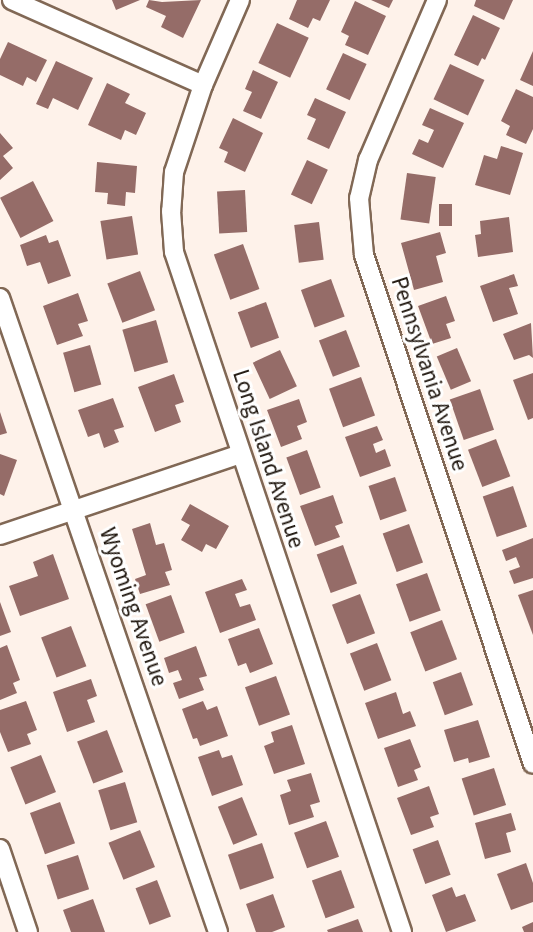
<!DOCTYPE html>
<style>
body{margin:0}
#map{position:relative;width:533px;height:932px;overflow:hidden;background:#fef2ea;font-family:"Source Sans 3",sans-serif}
div>[style]{position:absolute}
.building>*{inset:0;background:#956c68;transform-origin:0 0}
.roads{filter:drop-shadow(2px 0 #816855) drop-shadow(-2px 0 #816855) drop-shadow(0 2px #816855) drop-shadow(0 -2px #816855)}
.street>*{height:18px;margin:-9px;padding:0 9px;transform-origin:9px;border-radius:9px;background:#fff}
span{translate:-50% -50%;white-space:nowrap;text-align:center;line-height:1.15;-webkit-text-stroke:6px #fff;paint-order:stroke}
.street-label{font-size:23px;color:#1d140c}
</style>
<div id="map">
<div class="building">
<div style="clip-path:polygon(112px 0,140px 0,116px 10px)"></div>
<div style="clip-path:polygon(149px 0,162px 2px,201px 0,183px 38px,161px 27px,166px 16px,146px 7px)"></div>
<div style="clip-path:polygon(297px 0,330px 0,320px 21px,313px 18px,308px 28px,289px 19px)"></div>
<div style="clip-path:polygon(371px 0,393px 0,389px 8px)"></div>
<div style="clip-path:polygon(476px 0,513px 0,504px 20px,474px 6px)"></div>
<div style="clip-path:polygon(355px 1px,386px 16px,368px 55px,345px 45px,349px 36px,341px 32px)"></div>
<div style="clip-path:polygon(473px 15px,500px 28px,485px 60px,482px 58px,478px 66px,454px 55px)"></div>
<div style="left:277px;top:23px;width:35px;height:44px;rotate:25deg"></div>
<div style="clip-path:polygon(8px 42px,47px 60px,36px 82px,27px 77px,23px 86px,0 75px,0 59px)"></div>
<div style="clip-path:polygon(533px 51px,533px 86px,520px 80px)"></div>
<div style="left:343px;top:53px;width:26px;height:40px;rotate:25deg"></div>
<div style="clip-path:polygon(56px 61px,93px 78px,78px 110px,53px 98px,48px 109px,36px 104px)"></div>
<div style="left:450px;top:64px;width:38px;height:39px;rotate:25deg"></div>
<div style="clip-path:polygon(253px 70px,278px 82px,261px 119px,243px 111px,252px 92px,245px 89px)"></div>
<div style="clip-path:polygon(107px 83px,130px 94px,125px 103px,146px 113px,136px 135px,125px 130px,121px 140px,88px 125px)"></div>
<div style="clip-path:polygon(516px 89px,533px 97px,533px 129px,526px 144px,506px 135px,510px 126px,501px 121px)"></div>
<div style="clip-path:polygon(315px 98px,346px 112px,329px 149px,307px 139px,316px 119px,307px 115px)"></div>
<div style="clip-path:polygon(430px 108px,464px 123px,443px 168px,412px 154px,419px 139px,428px 143px,434px 130px,422px 125px)"></div>
<div style="clip-path:polygon(233px 118px,263px 133px,245px 172px,224px 162px,228px 152px,219px 148px)"></div>
<div style="clip-path:polygon(0 133px,13px 148px,3px 156px,13px 168px,0 180px)"></div>
<div style="clip-path:polygon(501px 146px,523px 153px,510px 195px,475px 185px,484px 155px,497px 159px)"></div>
<div style="left:307px;top:160px;width:23px;height:38px;rotate:25deg"></div>
<div style="clip-path:polygon(97px 162px,137px 166px,135px 193px,126px 192px,125px 206px,107px 204px,108px 193px,95px 192px)"></div>
<div style="left:407px;top:173px;width:29px;height:47px;rotate:8deg"></div>
<div style="left:33px;top:181px;width:45px;height:37px;rotate:63deg"></div>
<div style="left:245px;top:190px;width:42px;height:28px;rotate:87deg"></div>
<div style="left:439px;top:204px;width:13px;height:22px"></div>
<div style="left:132px;top:216px;width:39px;height:32px;rotate:81deg"></div>
<div style="clip-path:polygon(509px 217px,513px 252px,478px 257px,475px 235px,481px 234px,480px 221px)"></div>
<div style="left:319px;top:222px;width:38px;height:25px;rotate:83deg"></div>
<div style="clip-path:polygon(440px 232px,446px 253px,436px 256px,443px 282px,414px 290px,401px 243px)"></div>
<div style="clip-path:polygon(46px 235px,49px 243px,58px 240px,71px 276px,48px 284px,40px 262px,27px 266px,20px 245px)"></div>
<div style="left:243px;top:244px;width:48px;height:31px;rotate:70deg"></div>
<div style="left:140px;top:271px;width:42px;height:35px;rotate:69deg"></div>
<div style="clip-path:polygon(514px 274px,518px 286px,509px 288px,518px 314px,493px 322px,480px 286px)"></div>
<div style="left:331px;top:279px;width:40px;height:32px;rotate:70deg"></div>
<div style="clip-path:polygon(78px 293px,88px 321px,78px 324px,83px 336px,57px 345px,43px 306px)"></div>
<div style="clip-path:polygon(446px 296px,455px 321px,446px 324px,451px 338px,432px 344px,418px 306px)"></div>
<div style="left:266px;top:302px;width:38px;height:30px;rotate:70deg"></div>
<div style="left:156px;top:320px;width:44px;height:35px;rotate:74deg"></div>
<div style="clip-path:polygon(531px 323px,533px 358px,529px 355px,514px 360px,503px 334px)"></div>
<div style="left:346px;top:330px;width:39px;height:29px;rotate:69deg"></div>
<div style="left:90px;top:345px;width:41px;height:28px;rotate:74deg"></div>
<div style="left:457px;top:348px;width:36px;height:22px;rotate:67deg"></div>
<div style="left:280px;top:350px;width:40px;height:30px;rotate:65deg"></div>
<div style="clip-path:polygon(533px 373px,533px 418px,528px 420px,513px 380px)"></div>
<div style="clip-path:polygon(174px 374px,184px 402px,175px 405px,181px 422px,155px 432px,138px 387px)"></div>
<div style="left:361px;top:377px;width:41px;height:34px;rotate:70deg"></div>
<div style="left:480px;top:389px;width:43px;height:32px;rotate:71deg"></div>
<div style="clip-path:polygon(113px 398px,124px 427px,114px 430px,119px 442px,104px 448px,99px 433px,88px 437px,78px 410px)"></div>
<div style="clip-path:polygon(299px 399px,307px 422px,297px 426px,302px 439px,281px 447px,267px 410px)"></div>
<div style="clip-path:polygon(0 412px,7px 433px,0 435px)"></div>
<div style="clip-path:polygon(377px 426px,383px 440px,373px 444px,376px 453px,385px 449px,391px 466px,360px 477px,345px 437px)"></div>
<div style="left:496px;top:439px;width:40px;height:30px;rotate:69deg"></div>
<div style="left:307px;top:450px;width:40px;height:22px;rotate:70deg"></div>
<div style="clip-path:polygon(0 454px,17px 460px,4px 496px,0 494px)"></div>
<div style="left:395px;top:477px;width:36px;height:28px;rotate:71deg"></div>
<div style="left:513px;top:486px;width:43px;height:32px;rotate:71deg"></div>
<div style="clip-path:polygon(333px 495px,343px 523px,335px 526px,340px 537px,315px 546px,300px 506px)"></div>
<div style="clip-path:polygon(190px 504px,229px 526px,216px 549px,206px 544px,202px 552px,181px 540px,190px 525px,181px 520px)"></div>
<div style="clip-path:polygon(150px 523px,156px 545px,164px 543px,172px 570px,165px 572px,170px 585px,140px 594px,135px 579px,146px 575px,132px 529px)"></div>
<div style="left:409px;top:524px;width:41px;height:28px;rotate:70deg"></div>
<div style="clip-path:polygon(533px 538px,533px 578px,514px 584px,509px 571px,520px 567px,516px 557px,506px 561px,502px 550px)"></div>
<div style="left:343px;top:545px;width:41px;height:28px;rotate:70deg"></div>
<div style="clip-path:polygon(53px 554px,69px 599px,20px 616px,9px 586px,38px 576px,33px 562px)"></div>
<div style="left:427px;top:573px;width:40px;height:33px;rotate:70deg"></div>
<div style="clip-path:polygon(242px 579px,247px 590px,235px 594px,240px 607px,250px 604px,256px 620px,220px 633px,205px 592px)"></div>
<div style="clip-path:polygon(533px 590px,533px 635px,518px 595px)"></div>
<div style="left:360px;top:594px;width:42px;height:30px;rotate:69deg"></div>
<div style="left:171px;top:595px;width:40px;height:27px;rotate:70deg"></div>
<div style="clip-path:polygon(0 602px,11px 632px,0 636px)"></div>
<div style="left:442px;top:620px;width:42px;height:34px;rotate:69deg"></div>
<div style="left:71px;top:626px;width:43px;height:32px;rotate:69deg"></div>
<div style="clip-path:polygon(259px 628px,273px 664px,250px 673px,246px 663px,238px 666px,228px 639px)"></div>
<div style="left:377px;top:643px;width:40px;height:29px;rotate:69deg"></div>
<div style="clip-path:polygon(7px 645px,20px 680px,13px 683px,17px 693px,0 700px,0 648px)"></div>
<div style="clip-path:polygon(196px 646px,207px 676px,199px 678px,204px 690px,179px 699px,173px 683px,182px 680px,178px 670px,169px 673px,164px 658px)"></div>
<div style="left:461px;top:672px;width:35px;height:30px;rotate:70deg"></div>
<div style="left:276px;top:676px;width:41px;height:33px;rotate:70deg"></div>
<div style="clip-path:polygon(91px 679px,97px 696px,87px 700px,95px 722px,67px 732px,53px 692px)"></div>
<div style="clip-path:polygon(396px 692px,403px 714px,410px 711px,416px 726px,378px 739px,365px 703px)"></div>
<div style="clip-path:polygon(26px 701px,37px 730px,27px 734px,31px 744px,8px 752px,0 732px,0 710px)"></div>
<div style="clip-path:polygon(203px 701px,207px 710px,217px 706px,228px 736px,200px 746px,197px 738px,193px 739px,182px 709px)"></div>
<div style="clip-path:polygon(478px 720px,490px 757px,469px 763px,468px 758px,454px 762px,444px 730px)"></div>
<div style="clip-path:polygon(292px 725px,305px 764px,274px 774px,264px 746px,274px 742px,271px 732px)"></div>
<div style="left:107px;top:730px;width:45px;height:32px;rotate:69deg"></div>
<div style="clip-path:polygon(410px 739px,421px 767px,414px 770px,418px 780px,398px 787px,384px 748px)"></div>
<div style="clip-path:polygon(219px 750px,222px 758px,232px 755px,243px 785px,212px 796px,198px 757px)"></div>
<div style="left:41px;top:755px;width:40px;height:33px;rotate:68deg"></div>
<div style="left:494px;top:768px;width:39px;height:34px;rotate:72deg"></div>
<div style="clip-path:polygon(311px 773px,320px 802px,310px 805px,314px 817px,289px 825px,280px 795px,291px 791px,287px 780px)"></div>
<div style="left:125px;top:782px;width:42px;height:28px;rotate:73deg"></div>
<div style="clip-path:polygon(429px 786px,439px 814px,430px 817px,434px 827px,411px 835px,397px 798px)"></div>
<div style="left:242px;top:797px;width:41px;height:26px;rotate:68deg"></div>
<div style="left:60px;top:802px;width:44px;height:32px;rotate:70deg"></div>
<div style="clip-path:polygon(511px 813px,516px 830px,506px 833px,511px 852px,485px 859px,475px 823px)"></div>
<div style="left:326px;top:821px;width:38px;height:34px;rotate:70deg"></div>
<div style="left:140px;top:830px;width:40px;height:34px;rotate:68deg"></div>
<div style="left:438px;top:840px;width:37px;height:27px;rotate:70deg"></div>
<div style="left:262px;top:843px;width:37px;height:36px;rotate:71deg"></div>
<div style="left:78px;top:855px;width:36px;height:33px;rotate:72deg"></div>
<div style="clip-path:polygon(526px 863px,533px 883px,533px 902px,511px 910px,497px 874px)"></div>
<div style="left:341px;top:870px;width:40px;height:31px;rotate:70deg"></div>
<div style="left:157px;top:880px;width:39px;height:23px;rotate:69deg"></div>
<div style="clip-path:polygon(452px 887px,456px 897px,465px 894px,476px 921px,446px 932px,432px 895px)"></div>
<div style="clip-path:polygon(273px 894px,285px 927px,272px 932px,256px 932px,246px 904px)"></div>
<div style="clip-path:polygon(93px 899px,105px 932px,71px 932px,63px 910px)"></div>
<div style="clip-path:polygon(358px 919px,363px 932px,328px 932px,327px 930px)"></div>
<div style="clip-path:polygon(533px 922px,533px 932px,524px 932px,522px 927px)"></div>
</div>
<div class="roads">
<div class="street">
<div style="left:12px;top:0;width:209px;rotate:24deg"></div>
<div style="left:240px;top:0;width:93px;rotate:113.5deg"></div>
<div style="left:203px;top:85px;width:92px;rotate:108.4deg"></div>
<div style="left:174px;top:172px;width:39px;rotate:94deg"></div>
<div style="left:171px;top:211px;width:41px;rotate:85.8deg"></div>
<div style="left:174px;top:252px;width:717px;rotate:71.46deg"></div>
<div style="left:437px;top:0;width:174px;rotate:113.3deg"></div>
<div style="left:368px;top:160px;width:39px;rotate:103deg"></div>
<div style="left:359px;top:198px;width:57px;rotate:85deg"></div>
<div style="left:364px;top:255px;width:536px;rotate:71.63deg"></div>
<div style="left:0;top:298px;width:670px;rotate:71.02deg"></div>
<div style="left:0;top:535px;width:253px;rotate:-18.6deg"></div>
<div style="left:0;top:849px;width:88px;rotate:71.4deg"></div>
</div>
</div>
<div class="street-label">
<span style="left:429px;top:374px;rotate:72deg">Pennsylvania Avenue</span>
<span style="left:268px;top:459px;rotate:72deg">Long Island Avenue</span>
<span style="left:133px;top:607px;rotate:71deg">Wyoming Avenue</span>
</div>
</div>
